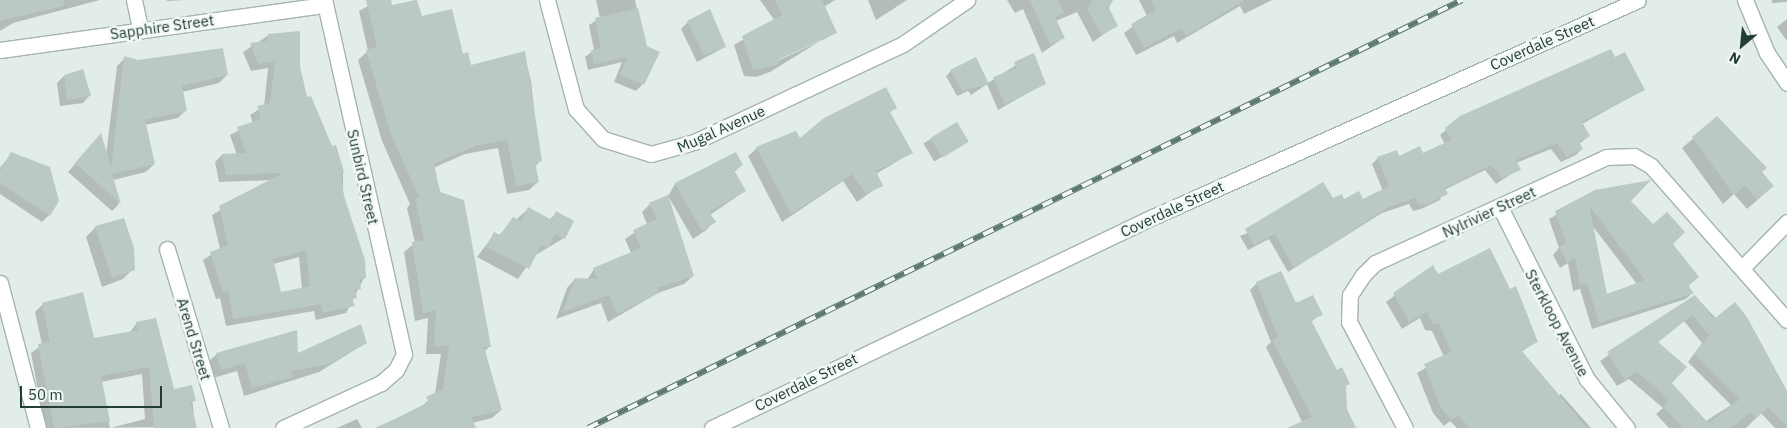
<!DOCTYPE html>
<style>
body{margin:0}
#map{position:relative;width:1787px;height:428px;overflow:hidden;background:#e2ece8;font-family:"IBM Plex Sans",sans-serif}
div>[style]{position:absolute}
.shadow>*{inset:0;background:#0003;transform-origin:0 0}
.building>*{inset:0;background:#bac9c4;transform-origin:0 0}
.roads{filter:drop-shadow(1px 0 #a5b4af) drop-shadow(-1px 0 #a5b4af) drop-shadow(0 1px #a5b4af) drop-shadow(0 -1px #a5b4af)}
.minor>*{height:15px;margin:-7.5px;padding:0 7.5px;transform-origin:7.5px;border-radius:7.5px;background:#fff}
.rail>*{height:5.5px;margin-top:-2.75px;transform-origin:0;background:repeating-linear-gradient(90deg,#f2f8f5 0 11px,#5d7871 0 22px);box-sizing:border-box;border-block:1px solid #5d7871}
span{translate:-50% -50%;white-space:nowrap;text-align:center;line-height:1.15;-webkit-text-stroke:5px #f2f8f5;paint-order:stroke}
.street-label{font-size:15px;color:#223c36}
.north{position:absolute;left:1717px;top:20px;width:50px;height:50px;-webkit-text-stroke:4px #f2f8f5;paint-order:stroke;rotate:208deg;font-size:14px;font-weight:700;line-height:20px;text-align:center;color:#223c36}
.north::after{content:'';display:block;margin:auto;width:18px;height:22px;background:#223c36;clip-path:polygon(50% 0,100% 100%,50% 72%,0 100%)}
.scale{position:absolute;left:20px;top:386px;width:142px;height:22px;box-sizing:border-box;border:2px solid #223c36;border-top:0;padding-left:6px;font-size:15px;line-height:18px;white-space:nowrap;color:#223c36;-webkit-text-stroke:4px #f2f8f5;paint-order:stroke}
</style>
<div id="map">
<div class="shadow">
<div style="clip-path:polygon(0 0,100px 0,13px 23px,0 31px)"></div>
<div style="clip-path:polygon(167px 0,186px 0,167px 1px)"></div>
<div style="clip-path:polygon(379px 0,392px 6px,416px 0,421px 18px,470px 66px,524px 53px,531px 81px,540px 161px,535px 167px,538px 182px,529px 190px,507px 194px,498px 148px,465px 154px,433px 168px,489px 347px,484px 352px,501px 410px,492px 418px,472px 423px,475px 428px,375px 428px,419px 409px,435px 394px,441px 354px,426px 354px,428px 318px,415px 321px,404px 252px,415px 243px,407px 208px,410px 204px,382px 141px,358px 60px,368px 51px,359px 11px)"></div>
<div style="clip-path:polygon(596px 0,635px 0,645px 47px,643px 84px,636px 91px,614px 82px,622px 62px,588px 70px,585px 57px,594px 50px,589px 25px,600px 18px)"></div>
<div style="clip-path:polygon(evenodd,760px 0,835px 0,824px 7px,835px 32px,770px 72px,756px 77px,744px 76px,734px 45px,775px 21px,760px 0,827px 35px,827px 38px,773px 63px,772px 61px,827px 35px)"></div>
<div style="clip-path:polygon(868px 0,907px 0,876px 20px)"></div>
<div style="clip-path:polygon(1007px 0,1112px 0,1108px 8px,1116px 25px,1093px 42px,1077px 12px,1056px 21px,1063px 38px,1042px 53px,1023px 9px,1015px 13px)"></div>
<div style="clip-path:polygon(1139px 0,1272px 0,1244px 14px,1240px 6px,1177px 43px,1174px 36px,1136px 55px,1124px 33px,1147px 16px)"></div>
<div style="clip-path:polygon(1772px 0,1787px 0,1787px 2px,1772px 3px)"></div>
<div style="clip-path:polygon(1787px 19px,1787px 41px,1777px 27px)"></div>
<div style="clip-path:polygon(688px 22px,725px 47px,697px 62px,681px 29px)"></div>
<div style="clip-path:polygon(evenodd,269px 35px,298px 66px,306px 99px,343px 172px,343px 197px,364px 278px,346px 313px,316px 320px,314px 311px,226px 326px,220px 298px,216px 299px,203px 260px,220px 249px,212px 215px,272px 180px,219px 182px,215px 162px,222px 155px,237px 155px,230px 135px,253px 123px,250px 115px,264px 106px,268px 68px,251px 71px,243px 52px,269px 35px,299px 257px,302px 289px,280px 293px,273px 264px,299px 257px)"></div>
<div style="clip-path:polygon(1610px 51px,1614px 58px,1624px 54px,1643px 90px,1582px 124px,1589px 136px,1579px 144px,1582px 149px,1576px 155px,1561px 162px,1551px 149px,1516px 163px,1519px 169px,1496px 184px,1485px 170px,1444px 190px,1440px 200px,1421px 209px,1413px 211px,1409px 204px,1382px 213px,1288px 272px,1269px 239px,1248px 250px,1240px 236px,1332px 200px,1363px 200px,1383px 191px,1372px 164px,1378px 158px,1422px 155px,1445px 144px,1440px 135px,1461px 117px)"></div>
<div style="clip-path:polygon(1033px 54px,1045px 83px,998px 110px,987px 84px,971px 95px,968px 91px,957px 96px,946px 76px,951px 71px,988px 83px)"></div>
<div style="clip-path:polygon(125px 58px,227px 75px,219px 83px,182px 92px,186px 110px,178px 118px,145px 125px,154px 164px,146px 172px,113px 180px,119px 204px,112px 211px,68px 172px,93px 143px,106px 155px,117px 66px)"></div>
<div style="clip-path:polygon(64px 76px,89px 96px,83px 103px,60px 106px,57px 83px)"></div>
<div style="clip-path:polygon(895px 108px,889px 113px,911px 153px,876px 174px,881px 185px,857px 202px,843px 181px,782px 222px,748px 156px,757px 148px,799px 140px)"></div>
<div style="clip-path:polygon(1717px 118px,1765px 168px,1761px 172px,1762px 196px,1747px 209px,1734px 194px,1723px 204px,1682px 148px)"></div>
<div style="left:956px;top:124px;width:21px;height:38px;rotate:59deg"></div>
<div style="clip-path:polygon(735px 154px,742px 165px,734px 172px,745px 191px,710px 215px,714px 222px,705px 231px,693px 239px,668px 196px,693px 276px,684px 284px,658px 293px,608px 322px,601px 303px,556px 319px,567px 288px,575px 279px,587px 280px,594px 269px,631px 253px,625px 239px,647px 224px,642px 212px,650px 204px,668px 196px,675px 184px)"></div>
<div style="clip-path:polygon(9px 157px,49px 215px,42px 222px,0 194px,0 168px)"></div>
<div style="clip-path:polygon(evenodd,1595px 192px,1629px 201px,1671px 244px,1692px 293px,1686px 299px,1592px 329px,1580px 289px,1573px 291px,1568px 263px,1560px 268px,1553px 255px,1559px 248px,1549px 219px,1595px 192px,1591px 224px,1637px 284px,1606px 296px,1591px 224px)"></div>
<div style="clip-path:polygon(528px 209px,549px 220px,557px 213px,573px 221px,564px 238px,534px 256px,518px 279px,477px 257px,495px 233px,499px 235px)"></div>
<div style="clip-path:polygon(96px 227px,133px 269px,123px 279px,102px 287px,86px 237px)"></div>
<div style="clip-path:polygon(1433px 267px,1438px 275px,1536px 342px,1521px 352px,1556px 398px,1561px 394px,1591px 428px,1457px 428px,1450px 421px,1444px 426px,1433px 413px,1417px 373px,1444px 357px,1432px 331px,1425px 330px,1420px 318px,1402px 329px,1386px 302px)"></div>
<div style="clip-path:polygon(1257px 283px,1321px 314px,1311px 322px,1345px 387px,1346px 409px,1355px 428px,1305px 428px,1266px 347px,1271px 342px,1250px 290px)"></div>
<div style="clip-path:polygon(evenodd,1695px 296px,1787px 394px,1787px 428px,1775px 428px,1761px 413px,1746px 428px,1669px 428px,1656px 414px,1663px 408px,1629px 379px,1617px 386px,1600px 361px,1695px 296px,1684px 321px,1702px 343px,1688px 362px,1731px 405px,1706px 421px,1670px 383px,1657px 343px,1684px 321px)"></div>
<div style="clip-path:polygon(evenodd,43px 304px,93px 339px,129px 333px,137px 323px,173px 391px,191px 386px,195px 427px,45px 428px,31px 353px,42px 345px,35px 312px,43px 304px,142px 374px,145px 419px,110px 428px,101px 382px,142px 374px)"></div>
<div style="clip-path:polygon(366px 343px,319px 372px,244px 396px,237px 371px,213px 378px,208px 362px,217px 354px,296px 355px)"></div>
<div style="clip-path:polygon(357px 419px,362px 428px,337px 428px)"></div>
</div>
<div class="building">
<div style="clip-path:polygon(0 0,64px 0,64px 6px,0 21px)"></div>
<div style="clip-path:polygon(366px 0,391px 0,392px 5px,417px 0,422px 16px,452px 9px,463px 54px,468px 52px,471px 65px,525px 51px,542px 161px,535px 163px,539px 182px,516px 186px,507px 140px,475px 146px,434px 164px,440px 192px,464px 200px,491px 347px,484px 347px,502px 410px,471px 417px,476px 428px,377px 428px,429px 402px,426px 397px,443px 389px,449px 346px,434px 346px,436px 310px,423px 313px,412px 242px,424px 240px,415px 198px,419px 197px,390px 132px,366px 50px,377px 47px)"></div>
<div style="clip-path:polygon(775px 0,822px 0,837px 33px,778px 60px,779px 64px,757px 70px,752px 68px,742px 36px,782px 15px)"></div>
<div style="clip-path:polygon(1030px 0,1058px 0,1064px 13px,1055px 17px,1065px 38px,1050px 45px)"></div>
<div style="clip-path:polygon(1093px 0,1113px 0,1109px 8px,1118px 26px,1102px 35px,1087px 9px)"></div>
<div style="clip-path:polygon(1151px 0,1245px 0,1186px 36px,1182px 28px,1144px 48px,1131px 24px,1156px 10px)"></div>
<div style="clip-path:polygon(638px 8px,647px 46px,660px 52px,644px 85px,620px 75px,628px 57px,594px 64px,591px 50px,601px 48px,595px 18px)"></div>
<div style="clip-path:polygon(710px 9px,726px 47px,704px 55px,687px 21px)"></div>
<div style="clip-path:polygon(evenodd,300px 31px,300px 66px,307px 97px,311px 96px,332px 146px,336px 145px,344px 172px,341px 173px,344px 196px,365px 260px,366px 278px,359px 280px,361px 289px,355px 290px,357px 298px,352px 299px,355px 306px,323px 313px,321px 304px,233px 319px,228px 291px,223px 292px,210px 252px,228px 245px,219px 206px,283px 173px,226px 175px,222px 154px,246px 153px,237px 127px,261px 119px,257px 106px,270px 103px,275px 61px,258px 64px,250px 43px,267px 41px,268px 34px,300px 31px,306px 250px,310px 286px,281px 292px,273px 259px,306px 250px)"></div>
<div style="clip-path:polygon(223px 48px,228px 75px,182px 86px,187px 111px,145px 120px,155px 164px,112px 174px,121px 204px,75px 163px,101px 133px,111px 168px,124px 56px,138px 60px)"></div>
<div style="clip-path:polygon(1611px 49px,1615px 57px,1625px 52px,1645px 90px,1582px 122px,1590px 136px,1579px 141px,1583px 149px,1567px 157px,1557px 143px,1516px 160px,1521px 170px,1502px 178px,1491px 165px,1445px 188px,1448px 194px,1428px 204px,1419px 205px,1415px 198px,1389px 207px,1294px 268px,1275px 234px,1254px 245px,1245px 229px,1323px 182px,1333px 198px,1342px 194px,1344px 199px,1359px 191px,1363px 199px,1389px 186px,1377px 157px,1397px 150px,1399px 156px,1420px 146px,1423px 153px,1451px 140px,1445px 128px,1460px 116px)"></div>
<div style="clip-path:polygon(1034px 53px,1046px 84px,1005px 104px,993px 77px,1017px 68px,1014px 62px)"></div>
<div style="clip-path:polygon(976px 57px,989px 84px,962px 91px,950px 70px)"></div>
<div style="clip-path:polygon(83px 69px,91px 96px,67px 100px,64px 75px)"></div>
<div style="clip-path:polygon(886px 87px,897px 108px,890px 112px,913px 153px,876px 171px,883px 186px,866px 194px,852px 174px,791px 214px,756px 147px,796px 131px,800px 138px,824px 118px)"></div>
<div style="clip-path:polygon(1717px 116px,1767px 168px,1762px 172px,1774px 186px,1757px 200px,1745px 185px,1734px 195px,1692px 137px)"></div>
<div style="left:957px;top:122px;width:23px;height:31px;rotate:59deg"></div>
<div style="clip-path:polygon(11px 152px,50px 167px,59px 201px,50px 216px,0 183px,0 171px)"></div>
<div style="clip-path:polygon(736px 152px,743px 165px,734px 170px,746px 191px,709px 212px,716px 222px,702px 231px,675px 183px)"></div>
<div style="clip-path:polygon(evenodd,1651px 180px,1631px 201px,1653px 224px,1667px 212px,1685px 232px,1673px 244px,1699px 277px,1688px 286px,1694px 293px,1599px 323px,1587px 283px,1580px 285px,1575px 258px,1567px 262px,1559px 247px,1566px 243px,1555px 211px,1595px 190px,1651px 180px,1589px 205px,1645px 280px,1607px 294px,1589px 205px)"></div>
<div style="clip-path:polygon(668px 195px,694px 276px,657px 288px,659px 293px,617px 314px,609px 295px,563px 312px,575px 278px,598px 279px,593px 268px,641px 248px,633px 230px,657px 219px,649px 203px)"></div>
<div style="clip-path:polygon(528px 207px,552px 220px,556px 211px,574px 221px,565px 239px,555px 234px,548px 248px,541px 245px,529px 269px,486px 247px,494px 232px,500px 235px,513px 217px,521px 221px)"></div>
<div style="clip-path:polygon(124px 218px,134px 248px,135px 270px,112px 278px,95px 226px)"></div>
<div style="clip-path:polygon(1490px 248px,1510px 289px,1516px 286px,1538px 342px,1521px 350px,1587px 428px,1470px 428px,1458px 415px,1451px 420px,1440px 406px,1424px 364px,1451px 352px,1439px 324px,1432px 323px,1427px 312px,1409px 322px,1393px 293px,1433px 265px,1438px 274px)"></div>
<div style="clip-path:polygon(1281px 271px,1296px 303px,1313px 295px,1323px 315px,1311px 320px,1337px 370px,1342px 367px,1350px 384px,1346px 386px,1347px 409px,1356px 428px,1287px 428px,1312px 417px,1272px 340px,1278px 337px,1256px 282px)"></div>
<div style="clip-path:polygon(83px 292px,94px 338px,138px 330px,136px 322px,156px 318px,174px 389px,192px 385px,196px 401px,190px 402px,197px 428px,154px 428px,149px 367px,101px 376px,110px 421px,54px 428px,38px 344px,50px 342px,42px 303px)"></div>
<div style="clip-path:polygon(evenodd,1695px 295px,1714px 319px,1735px 302px,1747px 317px,1787px 391px,1787px 426px,1768px 407px,1757px 418px,1751px 412px,1731px 428px,1683px 428px,1663px 406px,1669px 400px,1637px 372px,1625px 380px,1607px 352px,1695px 295px,1692px 315px,1709px 335px,1694px 354px,1740px 399px,1708px 423px,1672px 383px,1687px 367px,1658px 342px,1692px 315px)"></div>
<div style="clip-path:polygon(361px 324px,367px 343px,329px 364px,292px 371px,293px 377px,252px 388px,245px 363px,221px 370px,216px 353px,297px 330px,298px 353px)"></div>
</div>
<div class="roads">
<div class="minor">
<div style="left:134px;top:0;width:30px;rotate:78deg"></div>
<div style="left:547px;top:0;width:113px;rotate:75.1deg"></div>
<div style="left:576px;top:109px;width:40px;rotate:48deg"></div>
<div style="left:603px;top:139px;width:50px;rotate:17.4deg"></div>
<div style="left:651px;top:154px;width:45px;rotate:-15.6deg"></div>
<div style="left:694px;top:142px;width:231px;rotate:-25.1deg"></div>
<div style="left:903px;top:44px;width:78px;rotate:-34.5deg"></div>
<div style="left:1745px;top:0;width:57px;rotate:67.5deg"></div>
<div style="left:1767px;top:53px;width:36px;rotate:56deg"></div>
<div style="left:0;top:50px;width:328px;rotate:-7.9deg"></div>
<div style="left:1501px;top:209px;width:191px;rotate:63.2deg"></div>
<div style="left:1587px;top:379px;width:63px;rotate:50.8deg"></div>
<div style="left:167px;top:249px;width:187px;rotate:73.2deg"></div>
<div style="left:1743px;top:267px;width:63px;rotate:-45.6deg"></div>
<div style="left:0;top:283px;width:150px;rotate:75.3deg"></div>
<div style="left:283px;top:428px;width:108px;rotate:-24.7deg"></div>
<div style="left:381px;top:383px;width:20px;rotate:-41deg"></div>
<div style="left:396px;top:370px;width:18px;rotate:-63deg"></div>
<div style="left:404px;top:354px;width:363px;rotate:-102.7deg"></div>
<div style="left:712px;top:428px;width:489px;rotate:-25.6deg"></div>
<div style="left:1153px;top:217px;width:531px;rotate:-24.1deg"></div>
<div style="left:1405px;top:428px;width:120px;rotate:-117.8deg"></div>
<div style="left:1349px;top:322px;width:27px;rotate:-88deg"></div>
<div style="left:1350px;top:295px;width:24px;rotate:-57deg"></div>
<div style="left:1363px;top:275px;width:17px;rotate:-45deg"></div>
<div style="left:1375px;top:263px;width:254px;rotate:-24.6deg"></div>
<div style="left:1606px;top:157px;width:28px;rotate:-2deg"></div>
<div style="left:1634px;top:156px;width:20px;rotate:30deg"></div>
<div style="left:1651px;top:166px;width:205px;rotate:48.6deg"></div>
</div>
</div>
<div class="rail">
<div style="left:588px;top:428px;width:973px;rotate:-26.09deg"></div>
</div>
<div class="street-label">
<span style="left:162px;top:27px;rotate:-8deg">Sapphire Street</span>
<span style="left:1542px;top:43px;rotate:-24deg">Coverdale Street</span>
<span style="left:721px;top:129px;rotate:-24deg">Mugal Avenue</span>
<span style="left:363px;top:177px;rotate:77deg">Sunbird Street</span>
<span style="left:1172px;top:209px;rotate:-25deg">Coverdale Street</span>
<span style="left:1489px;top:212px;rotate:-25deg">Nylrivier Street</span>
<span style="left:1557px;top:323px;rotate:62deg">Sterkloop Avenue</span>
<span style="left:194px;top:339px;rotate:73deg">Arend Street</span>
<span style="left:806px;top:382px;rotate:-26deg">Coverdale Street</span>
</div>
<div class="north">N</div>
<div class="scale">50 m</div>
</div>
